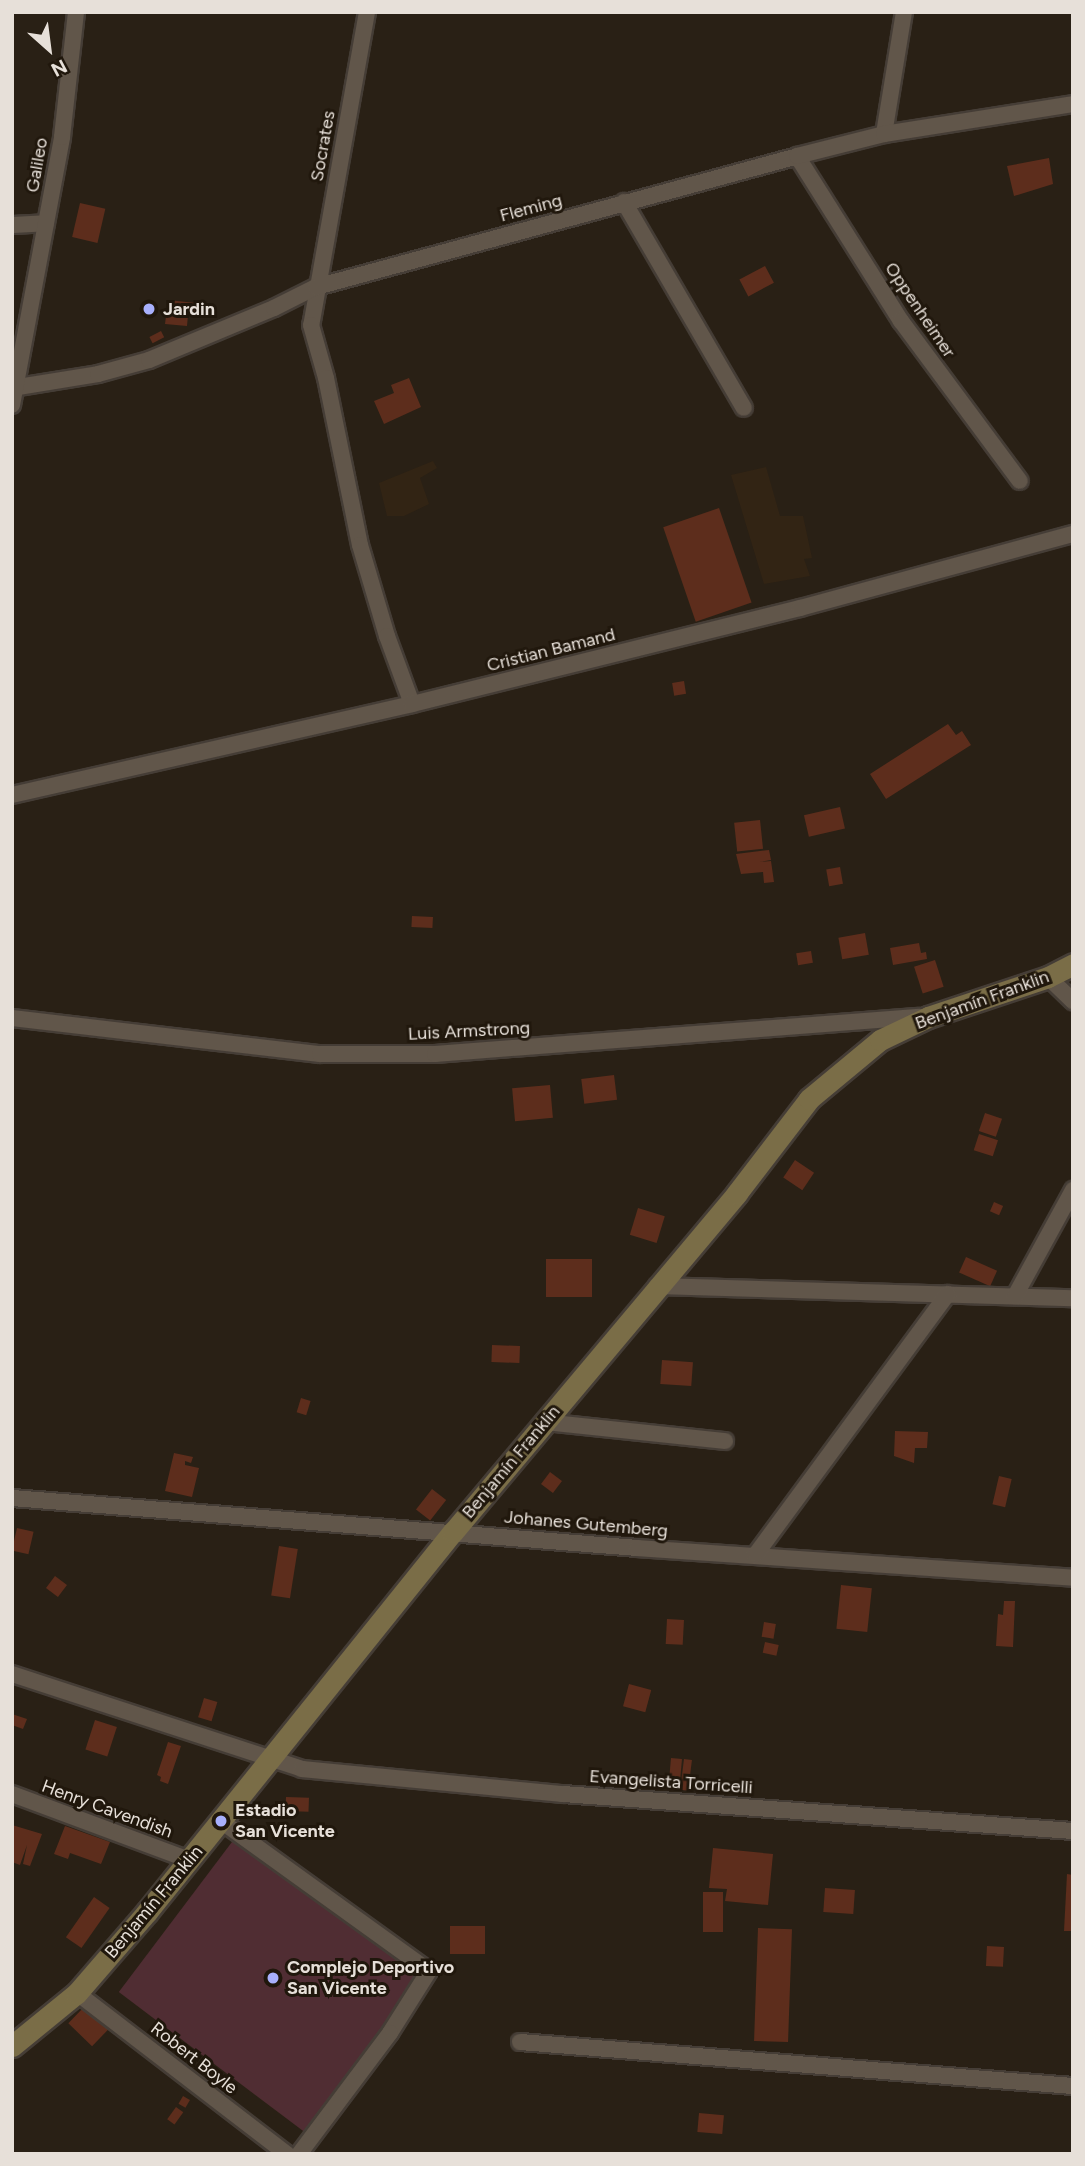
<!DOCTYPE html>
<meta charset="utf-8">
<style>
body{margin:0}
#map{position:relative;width:1085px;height:2166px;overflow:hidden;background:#292015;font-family:Figtree,sans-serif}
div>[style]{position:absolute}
.built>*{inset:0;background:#322414}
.green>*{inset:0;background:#502d33;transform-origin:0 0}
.building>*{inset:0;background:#5d2d1c;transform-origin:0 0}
.roads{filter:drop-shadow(2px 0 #453d36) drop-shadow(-2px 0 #453d36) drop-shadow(0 2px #453d36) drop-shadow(0 -2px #453d36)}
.street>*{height:16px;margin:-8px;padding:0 8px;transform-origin:8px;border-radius:8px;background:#61564a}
.secondary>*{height:21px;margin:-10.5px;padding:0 10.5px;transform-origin:10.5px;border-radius:10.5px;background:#7a6d47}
.dots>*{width:19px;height:19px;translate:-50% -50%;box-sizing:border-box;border:4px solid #20170c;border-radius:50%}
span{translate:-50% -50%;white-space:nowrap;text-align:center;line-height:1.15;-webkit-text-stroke:6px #20170c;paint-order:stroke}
.street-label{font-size:18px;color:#e7e0d9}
.poi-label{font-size:18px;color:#e7e0d9;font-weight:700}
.left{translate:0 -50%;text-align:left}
.frame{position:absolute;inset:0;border:14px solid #e7e0d9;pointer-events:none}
.north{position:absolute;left:14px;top:14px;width:70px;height:70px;-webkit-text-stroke:5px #20170c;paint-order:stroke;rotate:152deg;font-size:19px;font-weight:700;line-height:28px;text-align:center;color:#e7e0d9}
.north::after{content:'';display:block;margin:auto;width:24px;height:32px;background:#e7e0d9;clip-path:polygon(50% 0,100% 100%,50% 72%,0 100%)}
</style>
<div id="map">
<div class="built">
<div style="clip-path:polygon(433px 461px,437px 468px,420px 478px,429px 504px,404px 516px,387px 516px,379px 483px)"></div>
<div style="clip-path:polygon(766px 467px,780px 516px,803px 516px,812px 558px,804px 559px,810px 576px,764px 584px,731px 475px)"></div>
</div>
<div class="green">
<div style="left:244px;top:1826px;width:235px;height:208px;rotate:37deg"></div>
</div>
<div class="building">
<div style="clip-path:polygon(1049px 158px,1053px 184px,1014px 196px,1007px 166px)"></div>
<div style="left:80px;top:203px;width:26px;height:35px;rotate:13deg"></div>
<div style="left:765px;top:266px;width:19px;height:29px;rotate:62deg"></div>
<div style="clip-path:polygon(168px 300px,205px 304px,204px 317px,188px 315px,187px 326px,165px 324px)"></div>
<div style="left:161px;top:331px;width:7px;height:13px;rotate:63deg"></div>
<div style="clip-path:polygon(409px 378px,421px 407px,384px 424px,374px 401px,394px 393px,391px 385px)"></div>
<div style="left:719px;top:508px;width:100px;height:59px;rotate:71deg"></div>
<div style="left:684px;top:681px;width:13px;height:12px;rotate:81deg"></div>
<div style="clip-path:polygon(948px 724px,956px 735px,962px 731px,971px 745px,886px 799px,870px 774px)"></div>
<div style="left:840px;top:807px;width:22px;height:37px;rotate:77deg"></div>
<div style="left:760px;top:820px;width:29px;height:26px;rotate:84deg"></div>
<div style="clip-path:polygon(769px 850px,771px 860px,759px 862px,771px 861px,774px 882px,764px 883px,763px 872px,741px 874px,736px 854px)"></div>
<div style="left:840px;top:867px;width:17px;height:14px;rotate:80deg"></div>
<div style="left:412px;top:916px;width:21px;height:11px;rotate:3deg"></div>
<div style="left:865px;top:933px;width:22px;height:27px;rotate:80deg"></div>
<div style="clip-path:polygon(919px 943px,921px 953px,926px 952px,927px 959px,893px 965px,890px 948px)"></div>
<div style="left:811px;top:951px;width:12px;height:15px;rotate:81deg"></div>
<div style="left:935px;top:960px;width:28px;height:22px;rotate:72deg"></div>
<div style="left:614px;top:1075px;width:25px;height:33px;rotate:83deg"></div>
<div style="left:550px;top:1085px;width:33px;height:38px;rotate:85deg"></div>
<div style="left:985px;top:1113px;width:18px;height:19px;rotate:19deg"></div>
<div style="left:979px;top:1134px;width:20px;height:17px;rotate:18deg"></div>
<div style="left:795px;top:1160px;width:23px;height:21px;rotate:34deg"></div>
<div style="left:994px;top:1202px;width:10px;height:10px;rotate:24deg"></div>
<div style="left:638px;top:1208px;width:28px;height:28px;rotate:17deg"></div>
<div style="left:966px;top:1257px;width:34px;height:17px;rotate:24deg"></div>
<div style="left:546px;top:1259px;width:46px;height:38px"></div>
<div style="left:492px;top:1345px;width:28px;height:17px;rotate:2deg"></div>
<div style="left:662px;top:1360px;width:31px;height:24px;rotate:4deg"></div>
<div style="left:301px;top:1398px;width:10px;height:15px;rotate:17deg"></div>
<div style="clip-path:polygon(895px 1431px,928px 1432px,927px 1448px,915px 1448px,914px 1463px,894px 1456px)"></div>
<div style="clip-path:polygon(174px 1453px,193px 1457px,191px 1463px,185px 1461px,185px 1465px,199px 1468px,192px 1497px,165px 1491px)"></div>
<div style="left:550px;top:1472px;width:15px;height:15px;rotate:37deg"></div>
<div style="left:999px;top:1476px;width:13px;height:29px;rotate:13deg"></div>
<div style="left:432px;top:1489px;width:18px;height:26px;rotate:38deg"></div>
<div style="left:17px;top:1528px;width:17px;height:23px;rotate:13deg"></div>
<div style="left:279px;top:1546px;width:19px;height:50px;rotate:9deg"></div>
<div style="left:55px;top:1576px;width:15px;height:15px;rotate:37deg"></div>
<div style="left:841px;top:1585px;width:31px;height:44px;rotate:6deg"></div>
<div style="clip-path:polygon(1004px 1601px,1015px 1601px,1013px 1647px,996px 1646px,998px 1614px,1003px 1615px)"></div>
<div style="left:667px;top:1619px;width:17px;height:25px;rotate:3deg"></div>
<div style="left:764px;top:1622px;width:12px;height:15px;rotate:9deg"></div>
<div style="left:765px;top:1642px;width:14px;height:11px;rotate:12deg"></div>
<div style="left:629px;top:1684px;width:23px;height:23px;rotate:15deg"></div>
<div style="left:204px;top:1698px;width:14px;height:20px;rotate:17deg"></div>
<div style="clip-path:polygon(12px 1714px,27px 1719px,23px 1729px,12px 1725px)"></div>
<div style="left:95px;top:1720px;width:23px;height:31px;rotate:18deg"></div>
<div style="clip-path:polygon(168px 1742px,181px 1746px,168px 1784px,160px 1781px,161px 1777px,157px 1775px)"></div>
<div style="left:671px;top:1758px;width:11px;height:30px;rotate:5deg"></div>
<div style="left:684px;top:1759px;width:8px;height:31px;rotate:7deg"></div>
<div style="left:286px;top:1797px;width:23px;height:14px;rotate:2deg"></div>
<div style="clip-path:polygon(12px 1825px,42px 1834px,30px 1866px,23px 1864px,27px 1845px,20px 1865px,12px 1862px)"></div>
<div style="clip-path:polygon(65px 1826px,110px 1842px,101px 1864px,70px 1853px,68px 1859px,54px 1854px)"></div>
<div style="clip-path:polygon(713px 1848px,773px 1854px,768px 1905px,725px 1901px,727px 1889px,709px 1888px)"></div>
<div style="clip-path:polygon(1067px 1874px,1073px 1875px,1073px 1931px,1064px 1931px)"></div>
<div style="left:825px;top:1888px;width:30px;height:24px;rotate:4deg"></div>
<div style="left:703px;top:1892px;width:20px;height:40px"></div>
<div style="left:94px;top:1897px;width:19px;height:49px;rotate:35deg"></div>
<div style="left:450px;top:1926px;width:35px;height:28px"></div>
<div style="left:758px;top:1928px;width:34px;height:113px;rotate:2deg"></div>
<div style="left:987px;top:1946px;width:17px;height:20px;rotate:3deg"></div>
<div style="left:85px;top:2006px;width:33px;height:24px;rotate:44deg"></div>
<div style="left:183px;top:2096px;width:8px;height:9px;rotate:30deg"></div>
<div style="left:176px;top:2107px;width:9px;height:15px;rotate:36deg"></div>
<div style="left:699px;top:2113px;width:25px;height:19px;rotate:5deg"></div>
</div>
<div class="roads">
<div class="street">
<div style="left:367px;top:12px;width:318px;rotate:100.1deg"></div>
<div style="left:311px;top:325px;width:55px;rotate:74.2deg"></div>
<div style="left:326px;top:378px;width:170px;rotate:78.5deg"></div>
<div style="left:360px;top:545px;width:95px;rotate:73.5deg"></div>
<div style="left:387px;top:636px;width:72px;rotate:69.8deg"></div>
<div style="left:884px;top:134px;width:124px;rotate:-80.7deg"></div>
<div style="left:797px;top:156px;width:195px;rotate:57.8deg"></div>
<div style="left:901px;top:321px;width:199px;rotate:53.4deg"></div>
<div style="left:624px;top:202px;width:238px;rotate:59.8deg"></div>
<div style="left:12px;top:225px;width:34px;rotate:-3deg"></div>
<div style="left:12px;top:388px;width:87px;rotate:-9.2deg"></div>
<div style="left:98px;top:374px;width:53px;rotate:-15.4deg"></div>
<div style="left:149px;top:360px;width:135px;rotate:-22.6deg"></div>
<div style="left:274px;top:308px;width:47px;rotate:-26.6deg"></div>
<div style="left:316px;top:287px;width:499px;rotate:-15.2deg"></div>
<div style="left:797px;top:156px;width:90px;rotate:-14.2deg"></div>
<div style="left:884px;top:134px;width:191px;rotate:-9deg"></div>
<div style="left:12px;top:405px;width:273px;rotate:-79.4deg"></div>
<div style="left:62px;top:137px;width:126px;rotate:-83.6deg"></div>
<div style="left:12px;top:795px;width:410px;rotate:-12.8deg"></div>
<div style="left:412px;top:704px;width:400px;rotate:-13.9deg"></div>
<div style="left:800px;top:608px;width:283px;rotate:-15.2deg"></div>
<div style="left:1048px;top:977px;width:35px;rotate:44deg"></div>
<div style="left:12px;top:1018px;width:310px;rotate:6.7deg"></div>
<div style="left:320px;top:1054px;width:115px"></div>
<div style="left:435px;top:1054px;width:486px;rotate:-4.4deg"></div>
<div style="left:657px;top:1286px;width:416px;rotate:1.7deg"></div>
<div style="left:1015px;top:1296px;width:121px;rotate:-61.3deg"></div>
<div style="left:544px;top:1422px;width:182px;rotate:6deg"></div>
<div style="left:12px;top:1498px;width:627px;rotate:4.57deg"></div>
<div style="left:637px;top:1548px;width:437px;rotate:3.9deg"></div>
<div style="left:756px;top:1554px;width:323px;rotate:-53.6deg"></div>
<div style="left:12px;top:1674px;width:305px;rotate:18.1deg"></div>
<div style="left:302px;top:1769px;width:262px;rotate:5.5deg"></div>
<div style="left:563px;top:1794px;width:511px;rotate:4.15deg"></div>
<div style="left:12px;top:1794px;width:189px;rotate:20.4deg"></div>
<div style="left:221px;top:1821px;width:256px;rotate:35.8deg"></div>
<div style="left:429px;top:1971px;width:73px;rotate:122.2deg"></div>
<div style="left:390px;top:2033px;width:151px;rotate:126.9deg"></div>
<div style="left:77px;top:1993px;width:265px;rotate:37.5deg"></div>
<div style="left:520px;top:2042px;width:555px;rotate:4.55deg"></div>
</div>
<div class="secondary">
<div style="left:12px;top:2046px;width:84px;rotate:-39.2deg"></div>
<div style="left:77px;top:1993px;width:107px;rotate:-49.2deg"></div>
<div style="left:147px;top:1912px;width:488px;rotate:-51.2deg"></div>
<div style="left:453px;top:1532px;width:442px;rotate:-50deg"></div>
<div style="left:737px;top:1193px;width:118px;rotate:-52.5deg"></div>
<div style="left:809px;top:1099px;width:92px;rotate:-39.7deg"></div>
<div style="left:880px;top:1040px;width:53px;rotate:-25.6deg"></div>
<div style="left:928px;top:1017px;width:126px;rotate:-18.4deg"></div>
<div style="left:1048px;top:977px;width:28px;rotate:-27deg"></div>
</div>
</div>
<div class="dots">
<div style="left:149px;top:309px;background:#a8b0fc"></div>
<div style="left:221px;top:1821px;background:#a8b0fc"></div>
<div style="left:273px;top:1978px;background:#a8b0fc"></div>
</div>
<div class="street-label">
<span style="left:323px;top:146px;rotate:-80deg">Socrates</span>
<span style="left:37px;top:165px;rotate:-80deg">Galileo</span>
<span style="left:531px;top:208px;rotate:-15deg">Fleming</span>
<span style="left:920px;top:310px;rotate:56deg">Oppenheimer</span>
<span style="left:551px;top:650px;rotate:-14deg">Cristian Bamand</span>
<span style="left:982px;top:1000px;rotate:-20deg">Benjamín Franklin</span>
<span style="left:469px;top:1031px;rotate:-3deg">Luis Armstrong</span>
<span style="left:511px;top:1462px;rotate:-50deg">Benjamín Franklin</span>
<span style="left:586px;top:1524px;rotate:5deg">Johanes Gutemberg</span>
<span style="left:671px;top:1782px;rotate:4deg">Evangelista Torricelli</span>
<span style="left:107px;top:1809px;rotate:20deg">Henry Cavendish</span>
<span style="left:154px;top:1902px;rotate:-50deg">Benjamín Franklin</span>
<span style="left:194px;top:2058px;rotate:38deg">Robert Boyle</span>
</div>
<div class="poi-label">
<span class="left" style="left:163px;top:309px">Jardin</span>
<span class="left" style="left:235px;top:1821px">Estadio<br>San Vicente</span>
<span class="left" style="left:287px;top:1978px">Complejo Deportivo<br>San Vicente</span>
</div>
<div class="frame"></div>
<div class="north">N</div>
</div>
